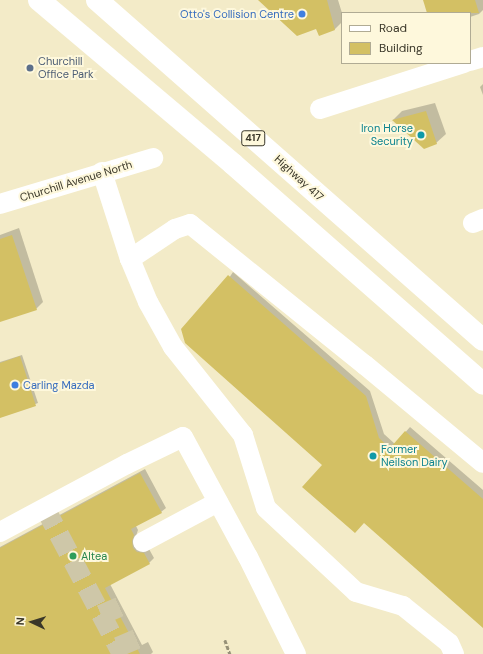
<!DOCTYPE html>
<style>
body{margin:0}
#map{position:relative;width:483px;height:654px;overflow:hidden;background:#f3ebc8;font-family:"DM Sans",sans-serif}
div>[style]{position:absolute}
.shadow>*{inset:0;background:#0003}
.building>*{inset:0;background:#d3c064}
.minor-tunnel>*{height:20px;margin-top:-10px;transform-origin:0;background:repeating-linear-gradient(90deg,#cec7a8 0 20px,transparent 0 30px)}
.path>*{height:2.5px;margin-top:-1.25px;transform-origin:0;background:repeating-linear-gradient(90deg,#969178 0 4px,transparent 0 6px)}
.minor>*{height:20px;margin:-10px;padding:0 10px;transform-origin:10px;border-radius:10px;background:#fff}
.highway>*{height:22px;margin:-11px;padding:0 11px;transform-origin:11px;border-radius:11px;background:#fff}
.dots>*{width:11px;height:11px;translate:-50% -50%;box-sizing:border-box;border:2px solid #fef8dc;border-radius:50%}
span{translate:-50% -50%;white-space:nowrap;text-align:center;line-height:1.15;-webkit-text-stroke:4px #fef8dc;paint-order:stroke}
.shield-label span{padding:1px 3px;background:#fef8dc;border:1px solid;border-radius:3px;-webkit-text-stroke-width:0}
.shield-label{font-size:10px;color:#3a3729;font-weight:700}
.shop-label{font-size:11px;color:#366cbe}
.right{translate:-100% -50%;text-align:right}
.left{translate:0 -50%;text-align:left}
.service-label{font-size:11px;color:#4e5e75}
.culture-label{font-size:11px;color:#0d838f}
.street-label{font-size:11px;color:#3a3729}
.leisure-label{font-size:11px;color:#27864d}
.legend{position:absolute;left:341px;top:12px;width:130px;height:52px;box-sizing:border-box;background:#fef8dc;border:1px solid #b0ab94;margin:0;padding:5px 7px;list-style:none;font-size:12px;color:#3a3729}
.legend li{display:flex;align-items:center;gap:8px;height:20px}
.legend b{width:20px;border:1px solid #b0ab94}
.north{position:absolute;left:12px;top:602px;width:40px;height:40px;-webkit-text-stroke:3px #fef8dc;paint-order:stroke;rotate:274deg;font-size:11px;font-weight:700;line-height:16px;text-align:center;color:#3a3729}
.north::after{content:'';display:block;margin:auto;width:14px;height:18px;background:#3a3729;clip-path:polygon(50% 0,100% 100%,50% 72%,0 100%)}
</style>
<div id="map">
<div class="shadow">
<div style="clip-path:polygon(259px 0,338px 0,342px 13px,342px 22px,335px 29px,319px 35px,317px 28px)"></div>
<div style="clip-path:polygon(424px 0,483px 0,483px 10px,479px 14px,470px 17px,470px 13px,428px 13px)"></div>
<div style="clip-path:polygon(483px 84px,483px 95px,480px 87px)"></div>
<div style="clip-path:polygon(435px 103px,446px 134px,436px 143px,393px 120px,402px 111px)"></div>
<div style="clip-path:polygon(19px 228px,43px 302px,36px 309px,0 321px,0 235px)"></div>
<div style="clip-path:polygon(233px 272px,370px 391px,384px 434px,395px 444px,410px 427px,483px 490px,483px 627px,324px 465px,186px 343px)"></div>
<div style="clip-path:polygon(22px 355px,38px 403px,0 417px,0 362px)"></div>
<div style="clip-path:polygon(145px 469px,166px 508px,161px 512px,136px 526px,138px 530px,136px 536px,149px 549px,154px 558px,149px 563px,110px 584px,142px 645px,148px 642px,153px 652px,151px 654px,0 654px,0 547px)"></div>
</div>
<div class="building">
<div style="clip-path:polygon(258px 0,327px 0,335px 30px,319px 36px,316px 29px,297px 36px)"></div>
<div style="clip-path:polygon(423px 0,475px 0,479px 13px,427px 13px)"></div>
<div style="clip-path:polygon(426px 111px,437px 144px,424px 149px,392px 120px)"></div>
<div style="clip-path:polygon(12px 235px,37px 310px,0 322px,0 239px)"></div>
<div style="clip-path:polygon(228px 275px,366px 396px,379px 438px,390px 448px,405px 431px,483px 499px,483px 628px,364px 523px,355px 533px,302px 487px,322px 465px,185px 343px,181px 329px)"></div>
<div style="clip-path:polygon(20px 356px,36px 406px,0 418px,0 363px)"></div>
<div style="clip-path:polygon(140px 473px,162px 513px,131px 529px,134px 535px,132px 541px,133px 548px,137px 552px,144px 553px,150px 564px,105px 588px,140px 654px,0 654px,0 548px)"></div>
</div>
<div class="minor-tunnel">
<div style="left:45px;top:508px;width:165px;rotate:62.2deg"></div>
<div style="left:101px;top:615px;width:27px;rotate:-24deg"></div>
<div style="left:118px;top:647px;width:28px;rotate:-23deg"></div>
</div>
<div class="path">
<div style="left:225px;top:640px;width:15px;rotate:70deg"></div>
</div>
<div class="minor">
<div style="left:470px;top:61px;width:14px;rotate:-17deg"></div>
<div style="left:320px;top:109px;width:151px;rotate:-17.7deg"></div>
<div style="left:102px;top:172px;width:91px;rotate:72.2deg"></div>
<div style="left:0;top:204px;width:160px;rotate:-16.7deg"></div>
<div style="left:473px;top:223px;width:11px;rotate:-22deg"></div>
<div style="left:0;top:532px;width:144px;rotate:-28.2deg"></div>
<div style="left:127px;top:464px;width:62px;rotate:-25.7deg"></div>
<div style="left:183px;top:437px;width:136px;rotate:61.6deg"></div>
<div style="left:248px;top:557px;width:108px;rotate:63.7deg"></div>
<div style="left:143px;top:542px;width:85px;rotate:-28.1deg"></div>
<div style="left:454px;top:654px;width:12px;rotate:-114deg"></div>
<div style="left:449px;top:643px;width:59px;rotate:-141.2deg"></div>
<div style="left:403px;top:606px;width:49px;rotate:-163.4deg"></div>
<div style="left:356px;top:592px;width:123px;rotate:-137deg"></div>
<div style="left:266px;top:508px;width:77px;rotate:-107.5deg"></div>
<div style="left:243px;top:435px;width:112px;rotate:-128.5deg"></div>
<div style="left:173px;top:347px;width:51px;rotate:-119.1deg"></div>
<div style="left:148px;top:302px;width:47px;rotate:-112.7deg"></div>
<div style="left:130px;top:259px;width:54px;rotate:-33.7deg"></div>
<div style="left:175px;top:229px;width:16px;rotate:-18deg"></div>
<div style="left:190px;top:224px;width:225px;rotate:38.9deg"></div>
<div style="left:365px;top:365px;width:153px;rotate:39.7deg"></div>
</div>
<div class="highway">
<div style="left:39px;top:0;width:254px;rotate:40.2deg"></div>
<div style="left:233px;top:164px;width:333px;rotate:41.3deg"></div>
<div style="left:97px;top:0;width:514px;rotate:41.37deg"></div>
</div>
<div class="dots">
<div style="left:302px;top:14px;background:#3f7fe0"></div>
<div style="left:30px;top:68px;background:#5c6f8a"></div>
<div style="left:421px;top:135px;background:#0f9aa8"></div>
<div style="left:15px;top:385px;background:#3f7fe0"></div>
<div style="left:373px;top:456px;background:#0f9aa8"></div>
<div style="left:73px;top:556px;background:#2e9e5b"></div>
</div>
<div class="shield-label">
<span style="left:253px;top:138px">417</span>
</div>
<div class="shop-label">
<span class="right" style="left:294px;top:14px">Otto's Collision Centre</span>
<span class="left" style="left:23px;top:385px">Carling Mazda</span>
</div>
<div class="service-label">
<span class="left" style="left:38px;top:68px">Churchill<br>Office Park</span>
</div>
<div class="culture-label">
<span class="right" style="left:413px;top:135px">Iron Horse<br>Security</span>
<span class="left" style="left:381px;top:456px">Former<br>Neilson Dairy</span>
</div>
<div class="street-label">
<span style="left:299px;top:178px;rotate:42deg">Highway 417</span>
<span style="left:76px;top:181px;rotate:-17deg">Churchill Avenue North</span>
</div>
<div class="leisure-label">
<span class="left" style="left:81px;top:556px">Altea</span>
</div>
<ul class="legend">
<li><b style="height:5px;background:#fff"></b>Road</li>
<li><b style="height:11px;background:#d3c064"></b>Building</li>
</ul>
<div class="north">N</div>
</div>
